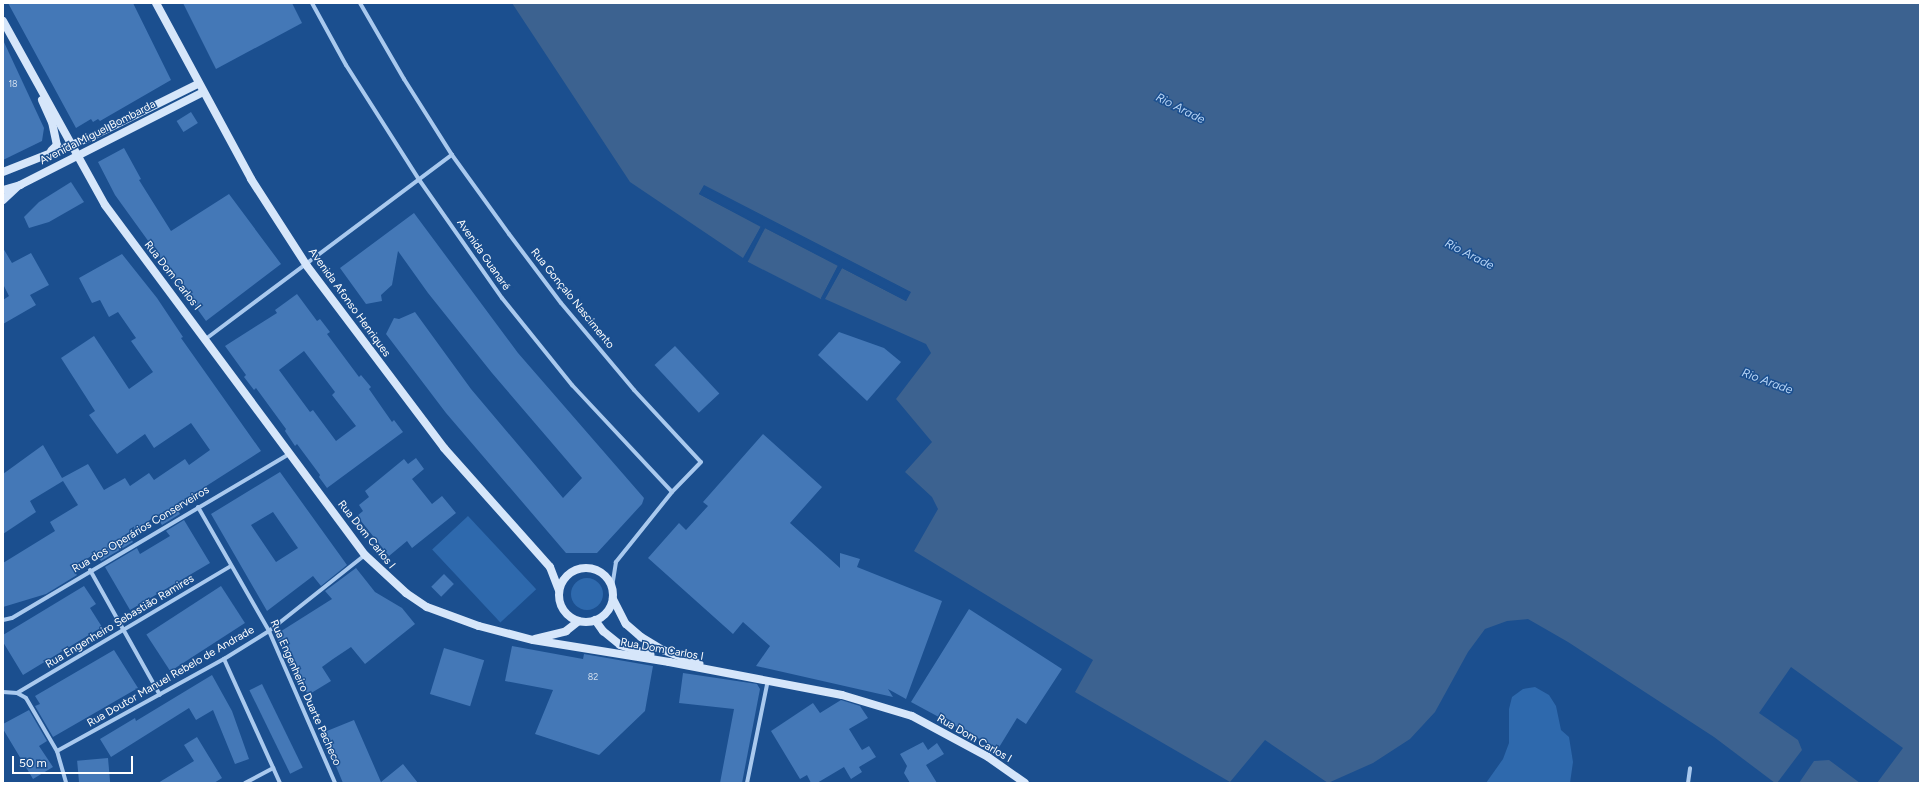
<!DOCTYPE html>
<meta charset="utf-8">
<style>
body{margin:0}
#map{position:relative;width:1923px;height:786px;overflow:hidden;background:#1b4f8f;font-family:Figtree,sans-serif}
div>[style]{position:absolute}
.green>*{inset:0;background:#2e69ad;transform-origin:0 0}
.round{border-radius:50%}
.water>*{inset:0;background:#3c6290;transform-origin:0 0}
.pier>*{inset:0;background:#1b4f8f}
.building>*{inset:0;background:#4478b7;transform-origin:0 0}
.street>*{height:4px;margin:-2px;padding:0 2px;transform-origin:2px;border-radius:2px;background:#a9c9ee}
.secondary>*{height:8px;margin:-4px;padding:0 4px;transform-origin:4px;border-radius:4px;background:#d6e6fa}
.secondary>.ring{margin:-4px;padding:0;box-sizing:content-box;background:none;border:8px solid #d6e6fa;border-radius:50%}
span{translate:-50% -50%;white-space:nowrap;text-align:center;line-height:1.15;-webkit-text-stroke:3px #1b4f8f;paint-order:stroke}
.number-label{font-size:9px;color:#d0dded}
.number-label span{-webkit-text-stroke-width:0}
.street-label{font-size:11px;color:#fff}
.water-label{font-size:12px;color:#b5d3f5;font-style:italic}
.frame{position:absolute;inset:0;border:4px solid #fff;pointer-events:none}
.scale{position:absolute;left:12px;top:756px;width:121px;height:18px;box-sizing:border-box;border:2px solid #fff;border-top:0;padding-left:5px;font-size:12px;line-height:14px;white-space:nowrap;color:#fff;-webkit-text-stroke:3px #1b4f8f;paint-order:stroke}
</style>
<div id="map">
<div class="green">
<div style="left:468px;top:516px;width:100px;height:49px;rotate:47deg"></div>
<div class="round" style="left:571px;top:578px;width:32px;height:32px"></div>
<div style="clip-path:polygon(1535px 687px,1549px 695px,1556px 706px,1561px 730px,1569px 737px,1573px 762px,1570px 783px,1486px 783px,1503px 759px,1509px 743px,1509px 709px,1512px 697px,1523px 689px)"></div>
</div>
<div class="water">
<div style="clip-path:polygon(512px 3px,1920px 3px,1920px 783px,1775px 783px,1714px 737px,1568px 642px,1528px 619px,1507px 621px,1485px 629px,1468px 652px,1435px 712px,1410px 739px,1373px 763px,1328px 783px,1265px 740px,1230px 782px,1075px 692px,1093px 660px,914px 551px,938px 509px,932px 497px,905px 472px,932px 442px,896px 399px,931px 353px,926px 344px,825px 299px,842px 268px,906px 301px,910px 292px,704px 186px,699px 194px,761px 227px,743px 258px,630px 182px)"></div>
<div style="left:765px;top:228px;width:82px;height:38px;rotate:27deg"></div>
</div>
<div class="pier">
<div style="clip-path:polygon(704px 185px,911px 292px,906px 301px,842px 268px,824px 300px,842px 266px,905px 298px,908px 293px,705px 188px,702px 193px,763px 226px,743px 260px,761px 226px,699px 194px)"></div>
<div style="clip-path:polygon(764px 227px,840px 265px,823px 298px,821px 298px,838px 266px,765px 228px,746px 262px)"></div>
<div style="clip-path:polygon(1791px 667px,1903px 748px,1877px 783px,1860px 783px,1829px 760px,1814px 761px,1799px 783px,1777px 783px,1802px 750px,1798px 740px,1759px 713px)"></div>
</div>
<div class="building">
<div style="clip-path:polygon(8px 3px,133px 3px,171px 80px,100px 121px,98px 119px,93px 122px,91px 119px,76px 128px)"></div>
<div style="clip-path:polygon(183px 3px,292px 3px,302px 23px,216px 69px)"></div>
<div style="clip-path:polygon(3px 40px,44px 128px,42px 141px,3px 160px)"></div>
<div style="left:191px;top:112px;width:13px;height:17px;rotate:58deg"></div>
<div style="clip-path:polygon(124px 148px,141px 179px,139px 180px,171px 231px,229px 194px,281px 264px,206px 321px,115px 195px,98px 162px)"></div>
<div style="clip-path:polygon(71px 182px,84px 202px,49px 222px,29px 228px,24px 217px,39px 202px)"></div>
<div style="clip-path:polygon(414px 213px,518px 353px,644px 498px,642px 504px,597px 553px,566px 553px,446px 413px,386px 334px,394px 318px,399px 319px,415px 312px,471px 389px,563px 498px,582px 478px,492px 373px,428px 293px,398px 251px,392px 285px,381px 295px,382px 301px,366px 304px,340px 268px)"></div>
<div style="clip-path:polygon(3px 248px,12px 263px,31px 253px,49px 285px,30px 295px,36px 305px,3px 324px,3px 300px,9px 296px,3px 284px)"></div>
<div style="clip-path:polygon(122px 254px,157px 298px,183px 337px,181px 338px,261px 451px,175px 506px,180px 514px,162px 525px,156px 516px,128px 534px,133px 542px,101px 561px,96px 553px,72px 568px,77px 575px,46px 594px,3px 607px,3px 563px,55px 531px,50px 522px,78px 505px,63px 481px,30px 501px,36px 512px,3px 534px,3px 474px,43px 445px,62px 478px,88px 464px,104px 490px,125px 478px,130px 486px,149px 473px,154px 480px,185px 459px,189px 465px,210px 450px,191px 423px,154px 448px,145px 434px,117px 454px,89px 415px,95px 411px,61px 358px,94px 336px,129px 389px,153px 372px,131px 341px,136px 338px,118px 312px,109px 317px,100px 300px,92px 303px,79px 278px)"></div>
<div style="clip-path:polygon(evenodd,297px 294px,317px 321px,320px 319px,330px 332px,327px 334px,359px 377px,361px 375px,371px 387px,369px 389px,392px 422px,394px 420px,403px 432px,327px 488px,319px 477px,320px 475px,297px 444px,295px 446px,285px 431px,286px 429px,256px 388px,254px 390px,244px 377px,246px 375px,225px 346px,277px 313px,275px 310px,297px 294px,304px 351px,335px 392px,332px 395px,356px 426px,336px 441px,313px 410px,310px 412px,279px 370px,304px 351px)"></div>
<div style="clip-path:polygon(839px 332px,884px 348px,901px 362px,867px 401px,818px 355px)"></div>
<div style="left:675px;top:346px;width:65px;height:28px;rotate:47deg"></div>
<div style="clip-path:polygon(763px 434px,822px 487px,790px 523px,840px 568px,840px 553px,860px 559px,857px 567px,942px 601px,906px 699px,888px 689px,893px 697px,756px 666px,770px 646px,743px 622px,733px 634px,648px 558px,679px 523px,686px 530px,708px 506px,703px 502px)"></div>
<div style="clip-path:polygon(416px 458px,424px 469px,412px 479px,432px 504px,442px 496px,456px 513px,412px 548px,407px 541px,389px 556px,357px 516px,363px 511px,359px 505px,369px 497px,365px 491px,404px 459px,408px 464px)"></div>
<div style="clip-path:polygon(evenodd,280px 472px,347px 565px,321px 586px,313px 576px,267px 611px,211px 514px,280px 472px,273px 512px,298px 548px,276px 562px,251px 525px,273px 512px)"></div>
<div style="clip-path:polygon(184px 520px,210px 563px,130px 610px,105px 567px,137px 548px,140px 554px,170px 536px,166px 531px)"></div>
<div style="clip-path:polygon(356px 568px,375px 592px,402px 608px,415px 624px,365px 664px,351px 647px,333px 659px,322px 667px,331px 681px,308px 695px,275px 635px,332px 599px,325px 591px)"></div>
<div style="left:444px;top:574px;width:14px;height:18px;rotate:45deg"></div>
<div style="clip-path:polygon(84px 586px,96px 604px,90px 608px,102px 627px,23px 675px,3px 642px,3px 635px)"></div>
<div style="left:221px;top:586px;width:44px;height:89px;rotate:57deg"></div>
<div style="clip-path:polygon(969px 609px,1062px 669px,1026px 724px,1017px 718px,998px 749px,911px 702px)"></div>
<div style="clip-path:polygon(512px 646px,583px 659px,584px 654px,653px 666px,645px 711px,599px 755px,535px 734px,553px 690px,505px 681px)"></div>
<div style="left:444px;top:648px;width:42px;height:48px;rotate:17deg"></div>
<div style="clip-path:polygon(114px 650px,138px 688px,53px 737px,35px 706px,40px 704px,35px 696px)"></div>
<div style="clip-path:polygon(683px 673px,757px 684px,760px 689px,742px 783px,720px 783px,734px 709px,679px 703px)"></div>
<div style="clip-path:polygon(212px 675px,232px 711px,249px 759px,235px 764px,213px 710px,196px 720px,189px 708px,111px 757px,100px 739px,135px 718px,136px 721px)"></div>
<div style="left:262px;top:684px;width:93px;height:14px;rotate:64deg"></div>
<div style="clip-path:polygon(841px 700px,860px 706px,868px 718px,849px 729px,862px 750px,869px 746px,876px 757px,859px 767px,862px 772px,851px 779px,844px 767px,817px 783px,811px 783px,807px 775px,800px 779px,771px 731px,813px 703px,820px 713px)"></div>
<div style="clip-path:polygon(29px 710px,47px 741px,39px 746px,53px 767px,33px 779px,3px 729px,3px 724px)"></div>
<div style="clip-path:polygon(354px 720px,381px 782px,403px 764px,418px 783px,343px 783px,322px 733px)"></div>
<div style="clip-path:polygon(197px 737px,222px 778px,214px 783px,158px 783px,194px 761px,184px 745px)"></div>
<div style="clip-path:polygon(923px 742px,928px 750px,937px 743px,944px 754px,926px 765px,937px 783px,910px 783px,904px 773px,907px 766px,900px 754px)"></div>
<div style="left:108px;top:758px;width:25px;height:31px;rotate:85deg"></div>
</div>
<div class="street">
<div style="left:312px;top:3px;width:71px;rotate:61.3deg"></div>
<div style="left:346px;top:65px;width:138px;rotate:57.5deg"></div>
<div style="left:420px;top:181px;width:143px;rotate:55deg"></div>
<div style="left:502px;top:298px;width:112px;rotate:51.2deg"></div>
<div style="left:572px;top:385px;width:146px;rotate:46.9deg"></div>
<div style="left:360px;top:3px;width:88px;rotate:59.9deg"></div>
<div style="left:404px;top:79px;width:90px;rotate:57.7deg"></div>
<div style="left:452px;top:155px;width:97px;rotate:54.2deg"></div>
<div style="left:509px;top:234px;width:86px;rotate:53deg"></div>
<div style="left:561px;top:303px;width:114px;rotate:50deg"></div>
<div style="left:634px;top:390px;width:98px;rotate:47.1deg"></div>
<div style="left:701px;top:462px;width:42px;rotate:134deg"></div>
<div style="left:672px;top:492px;width:90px;rotate:128.7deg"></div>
<div style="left:616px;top:562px;width:25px;rotate:99deg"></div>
<div style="left:207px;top:338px;width:306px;rotate:-36.8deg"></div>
<div style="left:198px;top:507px;width:143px;rotate:60.2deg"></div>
<div style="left:269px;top:631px;width:166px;rotate:66.5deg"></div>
<div style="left:90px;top:570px;width:143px;rotate:60.8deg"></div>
<div style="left:3px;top:620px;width:9px;rotate:-13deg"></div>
<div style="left:12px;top:618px;width:322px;rotate:-30.6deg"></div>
<div style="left:224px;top:659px;width:136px;rotate:65.7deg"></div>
<div style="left:3px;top:692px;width:14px;rotate:4deg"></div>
<div style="left:17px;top:693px;width:10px;rotate:29deg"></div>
<div style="left:26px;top:698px;width:61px;rotate:59.7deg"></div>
<div style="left:57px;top:751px;width:33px;rotate:74deg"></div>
<div style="left:17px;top:693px;width:249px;rotate:-30.7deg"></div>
<div style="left:57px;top:751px;width:191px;rotate:-28.9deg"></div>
<div style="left:224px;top:659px;width:53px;rotate:-31.9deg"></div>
<div style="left:269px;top:631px;width:122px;rotate:-38.4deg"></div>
<div style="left:245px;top:783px;width:32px;rotate:-28deg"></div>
<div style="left:747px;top:783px;width:105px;rotate:-78.5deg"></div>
<div style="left:1688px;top:783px;width:15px;rotate:-82deg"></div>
</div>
<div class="secondary">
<div style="left:156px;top:3px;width:200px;rotate:61.6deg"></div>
<div style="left:251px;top:179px;width:103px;rotate:57.2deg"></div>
<div style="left:307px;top:266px;width:228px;rotate:53deg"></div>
<div style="left:444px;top:448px;width:159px;rotate:48.3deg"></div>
<div style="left:550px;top:567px;width:25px;rotate:69deg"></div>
<div style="left:3px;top:21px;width:210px;rotate:61deg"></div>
<div style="left:105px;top:205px;width:436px;rotate:53.4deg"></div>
<div style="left:365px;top:555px;width:56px;rotate:42.8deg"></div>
<div style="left:406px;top:593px;width:25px;rotate:34deg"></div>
<div style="left:427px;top:607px;width:55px;rotate:20.1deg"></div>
<div style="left:479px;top:626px;width:56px;rotate:14.5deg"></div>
<div style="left:533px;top:640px;width:138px;rotate:9.2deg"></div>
<div style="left:669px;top:662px;width:176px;rotate:10.8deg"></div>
<div style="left:842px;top:695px;width:73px;rotate:16.7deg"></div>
<div style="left:912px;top:716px;width:86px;rotate:28.3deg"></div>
<div style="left:988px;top:757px;width:45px;rotate:35.1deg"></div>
<div style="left:42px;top:100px;width:24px;rotate:66deg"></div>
<div style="left:52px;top:122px;width:24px;rotate:78deg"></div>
<div style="left:57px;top:145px;width:8px;rotate:135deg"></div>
<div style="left:3px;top:172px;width:92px;rotate:-21.6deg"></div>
<div style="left:89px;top:138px;width:122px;rotate:-26.4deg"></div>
<div style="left:3px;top:190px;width:18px;rotate:-16deg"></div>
<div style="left:20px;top:185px;width:205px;rotate:-26.9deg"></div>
<div style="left:3px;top:200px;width:19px;rotate:-43deg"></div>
<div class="ring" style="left:559px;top:568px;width:46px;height:46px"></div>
<div style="left:613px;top:599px;width:28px;rotate:63deg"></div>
<div style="left:626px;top:624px;width:20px;rotate:41deg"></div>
<div style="left:641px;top:637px;width:26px;rotate:31deg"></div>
<div style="left:663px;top:650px;width:39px;rotate:21deg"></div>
<div style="left:595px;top:620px;width:14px;rotate:54deg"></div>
<div style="left:603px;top:631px;width:22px;rotate:39deg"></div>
<div style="left:620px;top:645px;width:32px;rotate:18deg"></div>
<div style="left:535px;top:639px;width:32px;rotate:-14deg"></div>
<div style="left:566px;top:631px;width:16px;rotate:-38deg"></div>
</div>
<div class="number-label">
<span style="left:13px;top:84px">18</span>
<span style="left:593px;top:677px">82</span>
</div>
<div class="street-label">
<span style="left:98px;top:133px;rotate:-27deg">Avenida Miguel Bombarda</span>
<span style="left:483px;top:255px;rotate:55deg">Avenida Guanaré</span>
<span style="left:172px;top:276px;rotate:52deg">Rua Dom Carlos I</span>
<span style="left:572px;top:299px;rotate:51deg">Rua Gonçalo Nascimento</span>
<span style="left:349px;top:303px;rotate:54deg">Avenida Afonso Henriques</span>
<span style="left:141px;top:530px;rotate:-31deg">Rua dos Operários Conserveiros</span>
<span style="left:366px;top:535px;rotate:51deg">Rua Dom Carlos I</span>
<span style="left:120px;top:622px;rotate:-31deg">Rua Engenheiro Sebastião Ramires</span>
<span style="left:662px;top:650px;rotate:10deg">Rua Dom Carlos I</span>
<span style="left:171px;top:677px;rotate:-30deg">Rua Doutor Manuel Rebelo de Andrade</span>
<span style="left:305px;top:693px;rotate:66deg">Rua Engenheiro Duarte Pacheco</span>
<span style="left:974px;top:739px;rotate:30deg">Rua Dom Carlos I</span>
</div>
<div class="water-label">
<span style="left:1180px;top:109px;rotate:27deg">Rio Arade</span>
<span style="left:1469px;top:255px;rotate:27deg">Rio Arade</span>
<span style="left:1767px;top:382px;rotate:20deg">Rio Arade</span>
</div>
<div class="frame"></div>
<div class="scale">50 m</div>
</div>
